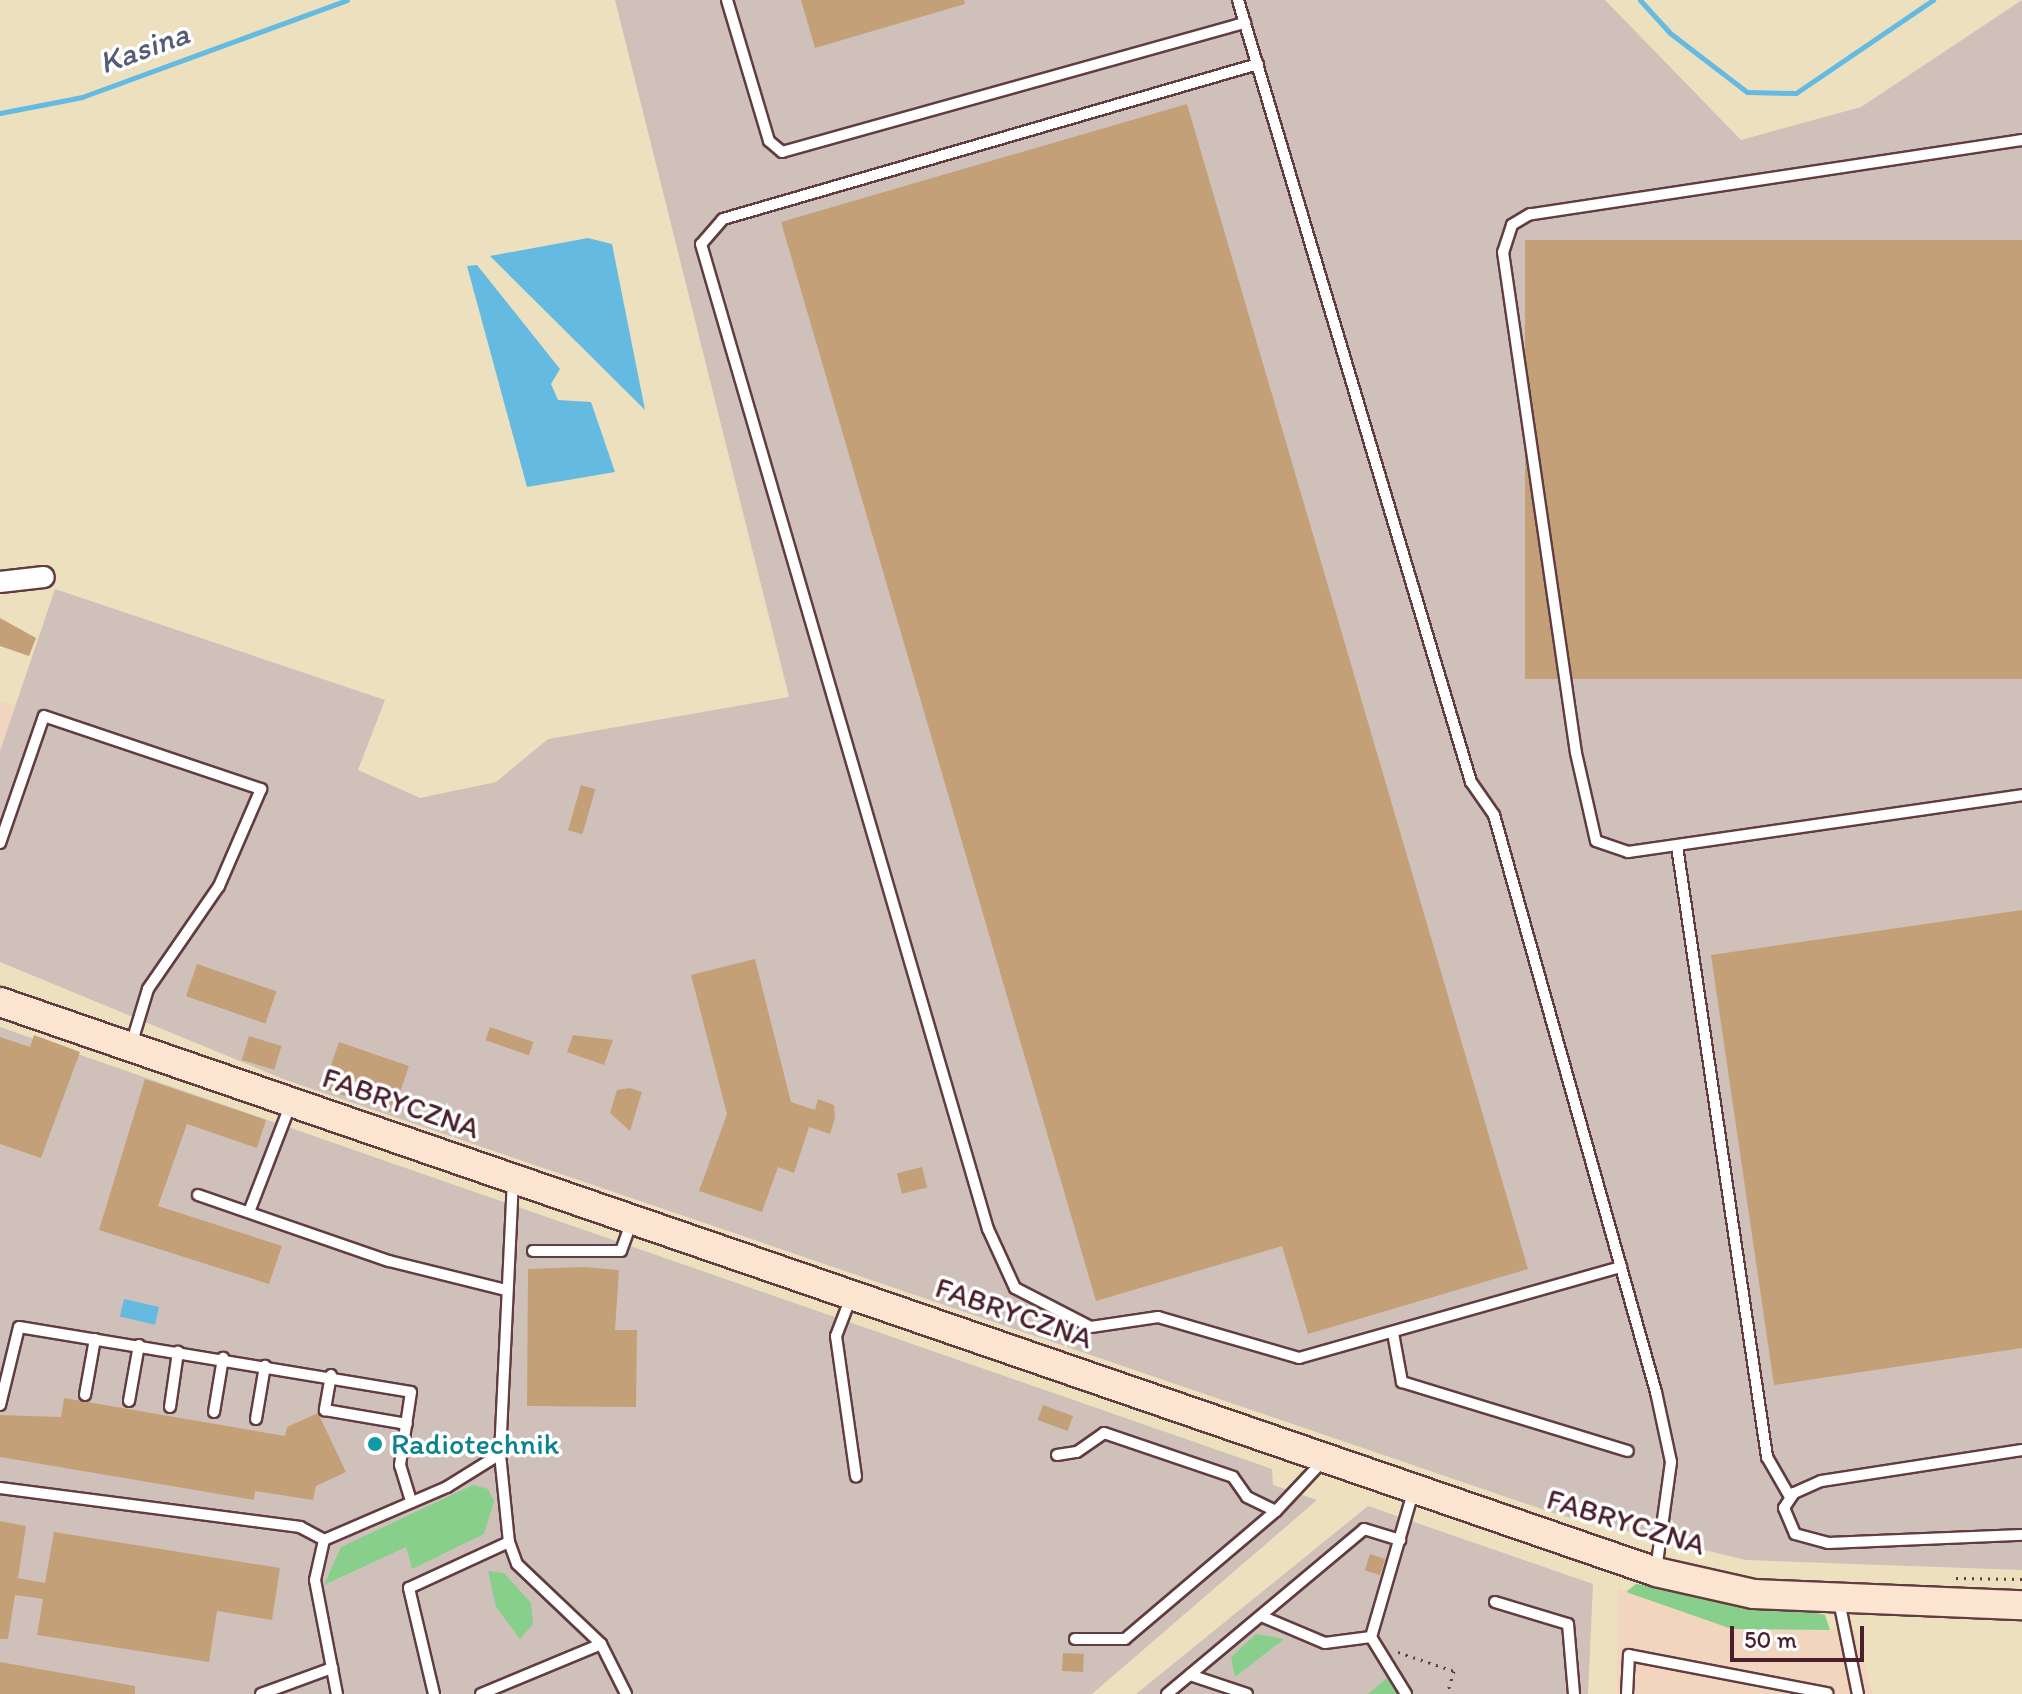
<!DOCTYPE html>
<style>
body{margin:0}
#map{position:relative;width:2022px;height:1694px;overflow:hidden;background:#ede0bf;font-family:Itim,sans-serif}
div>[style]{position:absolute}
.built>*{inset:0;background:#f2d5be}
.industrial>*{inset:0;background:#cfc1ba}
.green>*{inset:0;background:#88cf8b}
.water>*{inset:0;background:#65bae1;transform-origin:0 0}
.stream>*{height:5px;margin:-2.5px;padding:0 2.5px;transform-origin:2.5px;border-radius:2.5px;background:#65bae1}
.building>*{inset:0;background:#c4a078;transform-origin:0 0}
.path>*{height:3px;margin-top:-1.5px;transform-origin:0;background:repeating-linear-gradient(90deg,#623c41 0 2px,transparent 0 8px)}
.roads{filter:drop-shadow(2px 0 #623c41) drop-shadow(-2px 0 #623c41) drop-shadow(0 2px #623c41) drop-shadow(0 -2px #623c41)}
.lane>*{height:10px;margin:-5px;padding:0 5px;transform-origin:5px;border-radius:5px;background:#fff}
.street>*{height:20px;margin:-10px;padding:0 10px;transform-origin:10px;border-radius:10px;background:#fff}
.secondary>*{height:28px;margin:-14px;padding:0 14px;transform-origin:14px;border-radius:14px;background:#fce5d0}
.dots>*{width:22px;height:22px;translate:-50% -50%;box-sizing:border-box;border:4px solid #fff;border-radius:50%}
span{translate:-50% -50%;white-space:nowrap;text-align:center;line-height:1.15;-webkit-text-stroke:7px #fff;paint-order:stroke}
.street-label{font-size:30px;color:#4a1f2b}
.culture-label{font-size:30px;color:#0d838f}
.left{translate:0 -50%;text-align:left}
.water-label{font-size:32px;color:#555d74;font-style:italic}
.scale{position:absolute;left:1730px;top:1626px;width:134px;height:36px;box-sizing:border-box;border:4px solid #4a1f2b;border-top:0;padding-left:10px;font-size:24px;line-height:28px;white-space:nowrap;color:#4a1f2b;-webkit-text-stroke:6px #fff;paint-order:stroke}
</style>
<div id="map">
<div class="built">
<div style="clip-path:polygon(0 701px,15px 706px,0 751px)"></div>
<div style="clip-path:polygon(1618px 1589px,1732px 1629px,1855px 1631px,1873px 1694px,1617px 1694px)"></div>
</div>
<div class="industrial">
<div style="clip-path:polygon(615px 0,1605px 0,1741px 140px,1861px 107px,2022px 0,2022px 1570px,1746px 1560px,1559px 1515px,283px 1079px,0 962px,0 751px,55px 589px,385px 700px,358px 770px,420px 798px,496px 782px,548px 739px,789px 697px)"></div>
<div style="clip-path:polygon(0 1027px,1272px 1469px,1273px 1485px,1317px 1500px,1092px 1694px,0 1694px)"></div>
<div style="clip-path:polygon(1368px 1506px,1593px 1584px,1588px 1694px,1136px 1694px)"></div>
</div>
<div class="green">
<div style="clip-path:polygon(473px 1485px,488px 1489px,494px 1501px,484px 1534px,412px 1569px,406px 1547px,324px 1585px,341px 1547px)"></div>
<div style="clip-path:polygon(488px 1571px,504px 1573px,531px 1603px,533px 1624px,520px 1639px,496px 1607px)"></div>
<div style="clip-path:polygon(1636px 1584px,1797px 1608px,1825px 1615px,1830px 1630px,1732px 1629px,1626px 1592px)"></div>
<div style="clip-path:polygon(1256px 1634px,1284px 1639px,1235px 1677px,1231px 1657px)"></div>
<div style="clip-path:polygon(1389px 1676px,1398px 1694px,1368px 1694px)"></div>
</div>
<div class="water">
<div style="clip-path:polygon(588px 238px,612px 244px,645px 410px,490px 256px)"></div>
<div style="clip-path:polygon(477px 265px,560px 369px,551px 384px,558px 400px,591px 402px,615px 472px,527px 487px,467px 266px)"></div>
<div style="left:124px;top:1299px;width:36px;height:18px;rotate:13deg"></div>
</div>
<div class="stream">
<div style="left:1640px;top:0;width:45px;rotate:47.7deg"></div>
<div style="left:1670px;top:33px;width:97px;rotate:37.5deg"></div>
<div style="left:1747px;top:92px;width:49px;rotate:1.2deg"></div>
<div style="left:1796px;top:93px;width:166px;rotate:-34.2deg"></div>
<div style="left:0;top:113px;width:84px;rotate:-11deg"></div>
<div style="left:82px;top:97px;width:282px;rotate:-20.1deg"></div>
</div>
<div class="building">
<div style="clip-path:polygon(801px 0,964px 0,965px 4px,815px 48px)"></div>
<div style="clip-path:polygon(1187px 104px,1528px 1269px,1308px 1334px,1282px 1246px,1096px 1301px,781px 222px)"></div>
<div style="left:2022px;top:240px;width:439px;height:497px;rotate:90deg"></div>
<div style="clip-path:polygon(0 618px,36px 638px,29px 656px,0 646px)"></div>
<div style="left:581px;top:785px;width:15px;height:47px;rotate:16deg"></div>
<div style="clip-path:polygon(2022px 910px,2022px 1348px,1774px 1385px,1711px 955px)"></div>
<div style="clip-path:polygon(755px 959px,791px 1102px,815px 1110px,818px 1099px,834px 1105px,835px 1118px,830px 1134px,809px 1127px,794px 1173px,778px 1167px,762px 1212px,699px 1191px,727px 1114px,691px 975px)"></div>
<div style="left:197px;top:964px;width:84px;height:34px;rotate:19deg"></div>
<div style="left:490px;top:1027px;width:46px;height:14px;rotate:19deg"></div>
<div style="clip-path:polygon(34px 1035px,80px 1052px,41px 1158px,0 1144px,0 1037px,30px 1047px)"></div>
<div style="clip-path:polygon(573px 1035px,613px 1040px,604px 1065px,567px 1052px)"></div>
<div style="left:249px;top:1036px;width:34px;height:25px;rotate:17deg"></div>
<div style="left:339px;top:1042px;width:74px;height:49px;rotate:19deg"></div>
<div style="clip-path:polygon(145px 1079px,266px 1120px,257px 1148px,187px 1124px,158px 1206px,282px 1246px,269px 1284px,99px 1230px)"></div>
<div style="clip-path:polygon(630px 1088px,642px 1092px,630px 1131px,610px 1113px,617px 1090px)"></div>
<div style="left:922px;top:1167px;width:21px;height:26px;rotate:76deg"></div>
<div style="clip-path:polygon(583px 1267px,619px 1270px,615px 1330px,637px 1330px,636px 1407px,527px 1406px,528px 1269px)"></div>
<div style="clip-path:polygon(64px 1398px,285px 1436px,287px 1427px,318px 1413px,346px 1472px,316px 1486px,313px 1500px,255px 1491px,254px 1500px,0 1457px,0 1415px,61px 1417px)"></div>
<div style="left:1043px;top:1405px;width:32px;height:16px;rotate:20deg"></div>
<div style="clip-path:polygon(0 1521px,26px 1526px,18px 1578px,45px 1583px,54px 1532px,280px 1568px,272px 1620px,217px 1611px,209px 1662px,37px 1635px,43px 1599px,15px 1595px,8px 1639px,0 1639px)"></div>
<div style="left:1370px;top:1554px;width:16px;height:17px;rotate:18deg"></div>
<div style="left:1063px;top:1653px;width:21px;height:18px;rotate:3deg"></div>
<div style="clip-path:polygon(0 1662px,135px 1686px,135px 1694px,0 1694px)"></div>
</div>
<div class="path">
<div style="left:1956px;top:1578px;width:66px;rotate:0.9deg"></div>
<div style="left:1398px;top:1652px;width:59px;rotate:18.7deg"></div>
<div style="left:1454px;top:1671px;width:24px;rotate:107deg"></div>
</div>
<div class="roads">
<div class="lane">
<div style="left:727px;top:0;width:147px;rotate:73.4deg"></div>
<div style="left:769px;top:141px;width:17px;rotate:40deg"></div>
<div style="left:782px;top:152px;width:481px;rotate:-15.6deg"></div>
<div style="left:1238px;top:0;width:816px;rotate:73.41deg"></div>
<div style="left:1471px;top:782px;width:40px;rotate:55.1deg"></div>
<div style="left:1494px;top:815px;width:599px;rotate:74.32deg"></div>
<div style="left:1656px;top:1392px;width:72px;rotate:77.9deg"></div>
<div style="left:1671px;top:1462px;width:109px;rotate:97.9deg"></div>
<div style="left:1258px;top:64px;width:557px;rotate:163.84deg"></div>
<div style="left:723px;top:219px;width:33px;rotate:131deg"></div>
<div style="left:701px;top:244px;width:1026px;rotate:73.76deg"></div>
<div style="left:988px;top:1229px;width:65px;rotate:65.4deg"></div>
<div style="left:1015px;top:1288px;width:85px;rotate:27.2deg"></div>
<div style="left:1091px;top:1327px;width:68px;rotate:-8.5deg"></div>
<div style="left:1158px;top:1317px;width:147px;rotate:16.2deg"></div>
<div style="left:1299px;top:1358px;width:335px;rotate:-15.8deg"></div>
<div style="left:2022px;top:140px;width:498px;rotate:171.4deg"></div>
<div style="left:1530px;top:214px;width:21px;rotate:149deg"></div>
<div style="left:1512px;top:225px;width:28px;rotate:108deg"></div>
<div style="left:1503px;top:252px;width:506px;rotate:81.71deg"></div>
<div style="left:1576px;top:753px;width:90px;rotate:77.2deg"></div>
<div style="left:1596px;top:841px;width:34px;rotate:19deg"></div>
<div style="left:1628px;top:852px;width:398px;rotate:-8.2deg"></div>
<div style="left:0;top:843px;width:134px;rotate:-70.9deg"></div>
<div style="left:44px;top:716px;width:229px;rotate:18.6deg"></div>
<div style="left:261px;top:789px;width:106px;rotate:113.4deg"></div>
<div style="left:219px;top:886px;width:125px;rotate:124.6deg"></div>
<div style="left:148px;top:989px;width:59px;rotate:106.9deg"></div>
<div style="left:1677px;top:846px;width:618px;rotate:81.62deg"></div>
<div style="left:1767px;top:1457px;width:46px;rotate:60.1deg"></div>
<div style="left:513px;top:1179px;width:275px;rotate:92.7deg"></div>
<div style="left:500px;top:1454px;width:88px;rotate:84.2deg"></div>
<div style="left:509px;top:1542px;width:23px;rotate:70deg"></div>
<div style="left:517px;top:1564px;width:116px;rotate:43.6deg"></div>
<div style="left:601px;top:1644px;width:56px;rotate:63.4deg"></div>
<div style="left:198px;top:1195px;width:202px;rotate:19.1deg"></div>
<div style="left:389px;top:1261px;width:121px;rotate:13.9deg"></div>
<div style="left:249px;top:1212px;width:117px;rotate:-68.9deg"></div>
<div style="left:533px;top:1251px;width:88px"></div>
<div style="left:621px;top:1251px;width:33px;rotate:-70deg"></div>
<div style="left:851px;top:1297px;width:42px;rotate:111deg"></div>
<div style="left:836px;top:1336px;width:142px;rotate:81.9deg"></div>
<div style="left:1393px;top:1333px;width:50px;rotate:79.6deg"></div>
<div style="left:1402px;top:1382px;width:236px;rotate:17deg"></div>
<div style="left:331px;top:1375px;width:36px;rotate:100deg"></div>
<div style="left:325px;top:1410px;width:83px;rotate:9.7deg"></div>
<div style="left:85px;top:1395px;width:57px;rotate:-79.9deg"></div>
<div style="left:129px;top:1401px;width:57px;rotate:-79.9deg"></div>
<div style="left:0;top:1405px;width:80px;rotate:-76.3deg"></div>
<div style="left:19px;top:1327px;width:397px;rotate:9.4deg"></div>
<div style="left:411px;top:1392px;width:74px;rotate:98.6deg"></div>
<div style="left:400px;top:1465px;width:38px;rotate:73deg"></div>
<div style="left:170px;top:1407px;width:56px;rotate:-81.7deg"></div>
<div style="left:214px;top:1412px;width:55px;rotate:-80.5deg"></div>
<div style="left:256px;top:1419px;width:54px;rotate:-80.4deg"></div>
<div style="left:2022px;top:1450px;width:203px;rotate:171.2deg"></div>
<div style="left:1821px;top:1481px;width:30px;rotate:156deg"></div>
<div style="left:1794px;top:1493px;width:18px;rotate:124deg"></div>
<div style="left:1784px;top:1508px;width:28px;rotate:67deg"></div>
<div style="left:1795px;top:1534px;width:34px;rotate:15deg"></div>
<div style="left:1828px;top:1543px;width:194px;rotate:-2.4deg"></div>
<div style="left:1057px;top:1455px;width:20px;rotate:-9deg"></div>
<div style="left:1077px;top:1452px;width:33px;rotate:-35deg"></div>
<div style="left:1104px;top:1433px;width:136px;rotate:18.8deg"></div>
<div style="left:1233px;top:1477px;width:24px;rotate:55deg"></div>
<div style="left:1247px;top:1497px;width:32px;rotate:26deg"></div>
<div style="left:1276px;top:1511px;width:69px;rotate:-46.8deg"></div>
<div style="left:0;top:1488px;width:303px;rotate:7.4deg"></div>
<div style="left:300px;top:1527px;width:27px;rotate:28deg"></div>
<div style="left:324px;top:1540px;width:134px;rotate:-23.3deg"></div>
<div style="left:447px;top:1487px;width:62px;rotate:-31.9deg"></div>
<div style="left:324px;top:1540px;width:41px;rotate:102.7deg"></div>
<div style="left:315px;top:1580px;width:116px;rotate:79.1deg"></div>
<div style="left:1839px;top:1601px;width:95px;rotate:78.5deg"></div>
<div style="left:1495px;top:1602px;width:76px;rotate:16.8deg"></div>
<div style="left:1568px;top:1624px;width:70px;rotate:85.1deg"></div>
<div style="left:1261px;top:1616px;width:69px;rotate:22.9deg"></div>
<div style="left:1325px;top:1643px;width:46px;rotate:-7.4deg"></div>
<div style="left:1371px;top:1637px;width:154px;rotate:-73.8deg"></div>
<div style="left:1371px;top:1637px;width:67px;rotate:58.4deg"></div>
<div style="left:1075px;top:1639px;width:50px"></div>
<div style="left:1125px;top:1639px;width:198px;rotate:-40.3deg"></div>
<div style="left:1190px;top:1675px;width:60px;rotate:18.4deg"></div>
<div style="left:261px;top:1694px;width:76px;rotate:-20.1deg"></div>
<div style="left:434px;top:1694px;width:109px;rotate:-103.3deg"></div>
<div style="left:409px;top:1588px;width:110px;rotate:-24.7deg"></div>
<div style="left:481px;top:1694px;width:130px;rotate:-22.6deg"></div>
<div style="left:1167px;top:1694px;width:257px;rotate:-39.9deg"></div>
<div style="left:1364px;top:1529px;width:38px;rotate:17deg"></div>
<div style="left:1627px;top:1694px;width:39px;rotate:-87deg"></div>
<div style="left:1629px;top:1655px;width:202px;rotate:10.9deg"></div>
</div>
<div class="street">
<div style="left:0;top:582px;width:44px;rotate:-6.5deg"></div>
</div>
<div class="secondary">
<div style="left:0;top:1002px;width:1751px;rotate:18.99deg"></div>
<div style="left:1656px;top:1572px;width:100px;rotate:12.7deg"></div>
<div style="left:1754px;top:1594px;width:268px;rotate:2.4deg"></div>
</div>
</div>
<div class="dots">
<div style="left:375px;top:1444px;background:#0f9aa8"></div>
</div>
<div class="street-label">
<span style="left:401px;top:1103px;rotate:19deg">FABRYCZNA</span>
<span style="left:1014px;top:1313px;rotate:19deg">FABRYCZNA</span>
<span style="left:1626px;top:1522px;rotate:17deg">FABRYCZNA</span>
</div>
<div class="culture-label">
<span class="left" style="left:391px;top:1444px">Radiotechnik</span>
</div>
<div class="water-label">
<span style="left:144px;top:48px;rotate:-20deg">Kasina</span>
</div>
<div class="scale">50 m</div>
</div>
